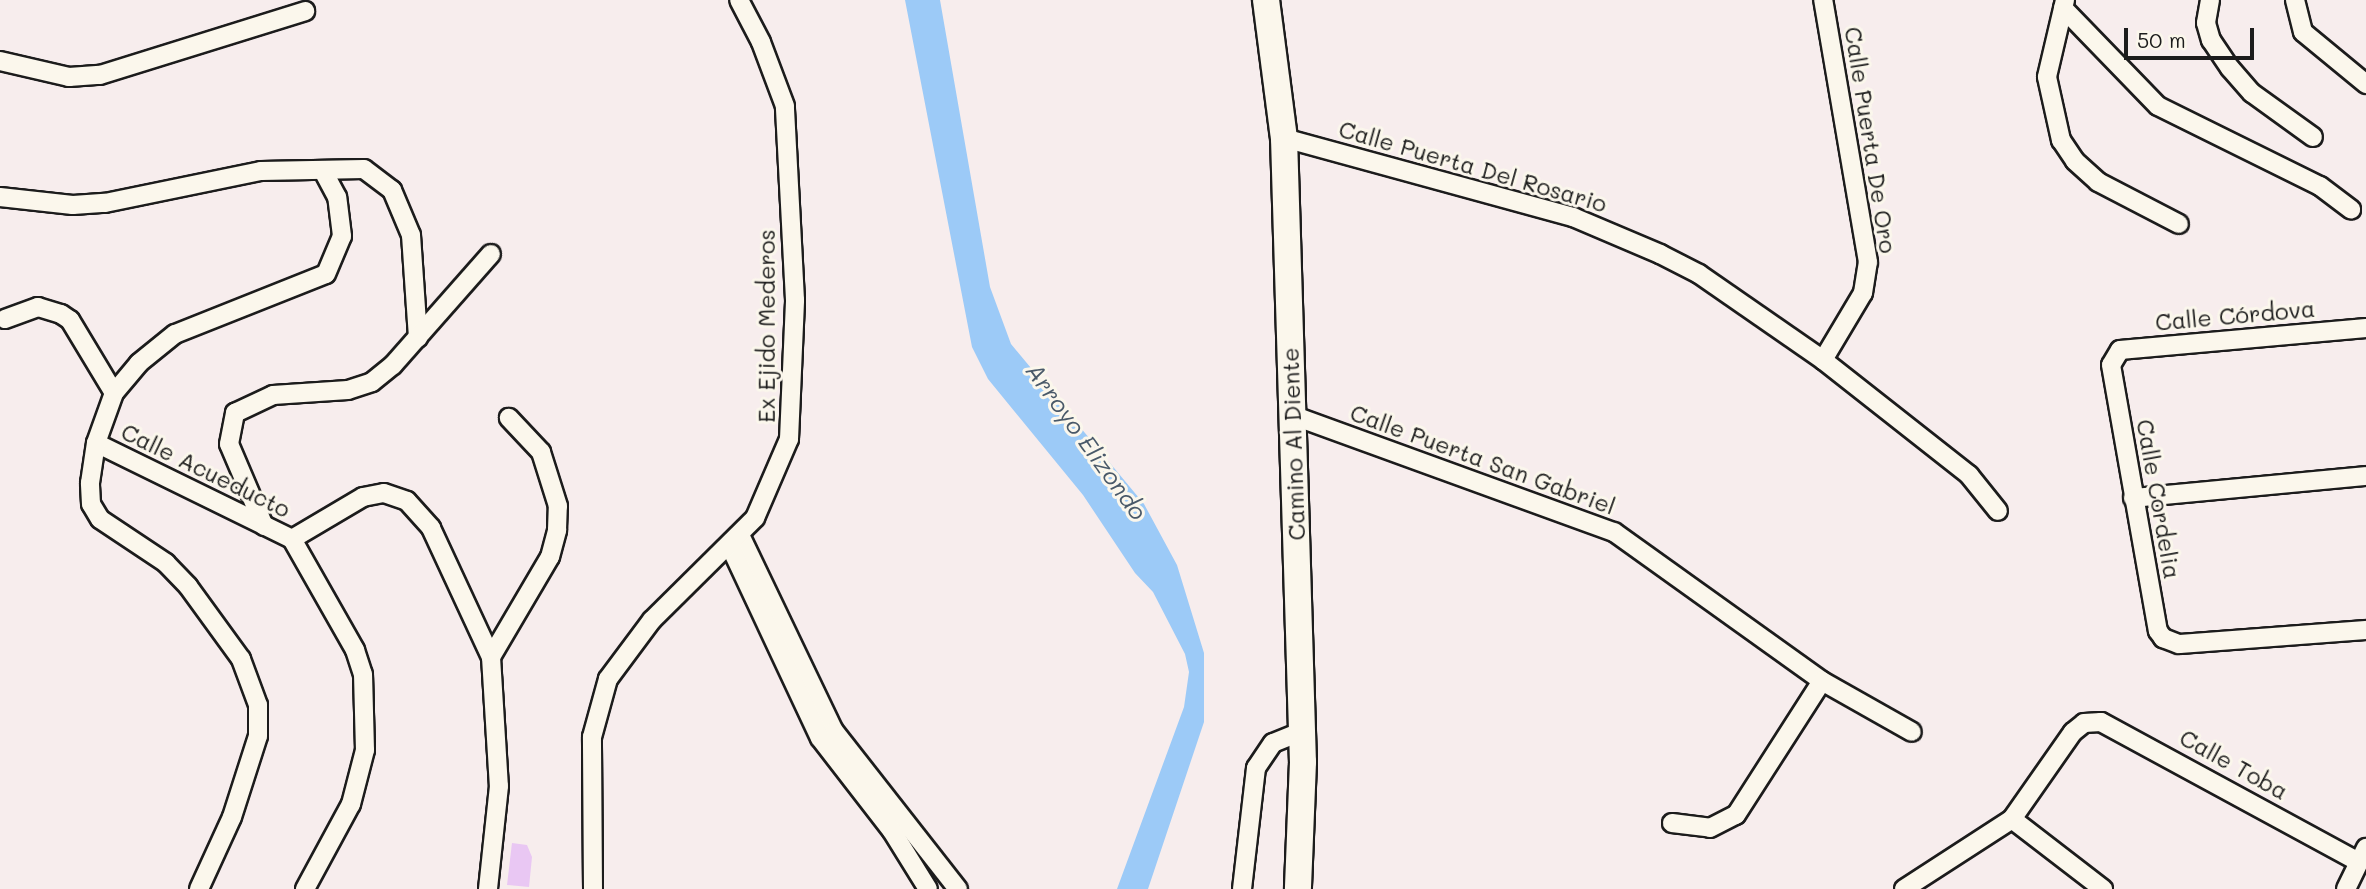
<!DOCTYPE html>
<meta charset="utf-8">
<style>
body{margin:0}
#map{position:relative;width:2366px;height:889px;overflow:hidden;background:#f7eded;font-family:Mali,sans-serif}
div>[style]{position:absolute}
.water>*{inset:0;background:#9ccaf7}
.building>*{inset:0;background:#e9c7f3}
.roads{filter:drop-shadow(2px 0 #1c1c1c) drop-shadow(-2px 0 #1c1c1c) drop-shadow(0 2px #1c1c1c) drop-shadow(0 -2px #1c1c1c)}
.street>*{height:18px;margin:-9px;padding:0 9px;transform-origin:9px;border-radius:9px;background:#fbf7ec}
.secondary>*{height:26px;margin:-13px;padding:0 13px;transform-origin:13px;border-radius:13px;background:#fbf7ec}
span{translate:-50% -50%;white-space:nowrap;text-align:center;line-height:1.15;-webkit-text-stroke:6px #fbf7ec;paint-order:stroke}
.street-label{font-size:23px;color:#1c1c1c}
.water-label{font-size:24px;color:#495969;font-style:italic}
.scale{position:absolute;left:2124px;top:28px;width:130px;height:32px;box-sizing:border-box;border:4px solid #1c1c1c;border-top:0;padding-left:9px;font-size:21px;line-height:24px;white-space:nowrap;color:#1c1c1c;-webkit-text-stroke:5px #fbf7ec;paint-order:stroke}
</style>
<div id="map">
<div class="water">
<div style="clip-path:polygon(905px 0,940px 0,990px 287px,1011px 344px,1144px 504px,1177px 565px,1204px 653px,1204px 722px,1148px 889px,1117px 889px,1184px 707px,1189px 672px,1185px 654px,1153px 592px,1135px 573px,1083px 495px,988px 379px,972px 347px)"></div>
</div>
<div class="building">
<div style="clip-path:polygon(512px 843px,527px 845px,532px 857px,529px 887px,507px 885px)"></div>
</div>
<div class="roads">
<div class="street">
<div style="left:2065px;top:0;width:79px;rotate:103.2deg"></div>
<div style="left:2047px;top:77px;width:65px;rotate:77.5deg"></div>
<div style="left:2061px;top:140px;width:25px;rotate:56deg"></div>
<div style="left:2075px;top:161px;width:31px;rotate:42deg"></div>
<div style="left:2098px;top:182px;width:91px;rotate:27.4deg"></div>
<div style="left:2210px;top:0;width:23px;rotate:100deg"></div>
<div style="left:2206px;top:23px;width:18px;rotate:74deg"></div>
<div style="left:2211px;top:40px;width:34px;rotate:56deg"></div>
<div style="left:2230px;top:68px;width:33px;rotate:49deg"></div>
<div style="left:2252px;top:93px;width:75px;rotate:35.8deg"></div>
<div style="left:2295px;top:0;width:33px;rotate:76deg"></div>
<div style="left:2303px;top:32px;width:82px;rotate:39.5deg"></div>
<div style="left:2063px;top:8px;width:136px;rotate:45.9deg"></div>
<div style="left:2158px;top:106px;width:181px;rotate:26.3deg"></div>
<div style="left:2320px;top:186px;width:39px;rotate:37deg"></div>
<div style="left:0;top:61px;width:71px;rotate:13.1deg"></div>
<div style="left:69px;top:77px;width:31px;rotate:-4deg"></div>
<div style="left:100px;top:75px;width:215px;rotate:-17.3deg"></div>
<div style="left:1284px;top:138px;width:300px;rotate:15.3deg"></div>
<div style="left:1573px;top:217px;width:95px;rotate:23deg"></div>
<div style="left:1660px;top:254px;width:44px;rotate:27.1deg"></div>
<div style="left:1699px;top:274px;width:151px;rotate:34.7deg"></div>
<div style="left:1823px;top:360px;width:186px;rotate:38.2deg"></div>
<div style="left:1969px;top:475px;width:46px;rotate:51.1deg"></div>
<div style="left:0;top:197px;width:73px;rotate:6.3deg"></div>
<div style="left:73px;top:205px;width:32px;rotate:-4deg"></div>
<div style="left:105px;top:203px;width:159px;rotate:-11.6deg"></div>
<div style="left:261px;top:171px;width:103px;rotate:-1.1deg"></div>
<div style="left:364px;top:169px;width:35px;rotate:37deg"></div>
<div style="left:392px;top:190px;width:49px;rotate:67.1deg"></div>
<div style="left:411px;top:235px;width:103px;rotate:86.1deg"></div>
<div style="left:5px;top:319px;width:35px;rotate:-20deg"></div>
<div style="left:38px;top:307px;width:24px;rotate:17deg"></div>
<div style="left:61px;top:314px;width:11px;rotate:34deg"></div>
<div style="left:70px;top:320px;width:85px;rotate:58.9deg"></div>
<div style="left:2366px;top:328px;width:247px;rotate:174.9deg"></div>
<div style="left:2120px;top:350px;width:17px;rotate:121deg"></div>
<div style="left:2111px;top:365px;width:270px;rotate:80deg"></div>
<div style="left:2158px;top:631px;width:9px;rotate:54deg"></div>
<div style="left:2163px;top:638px;width:17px;rotate:21deg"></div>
<div style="left:2179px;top:644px;width:188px;rotate:-4.3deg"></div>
<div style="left:1823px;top:360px;width:78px;rotate:-59.2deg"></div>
<div style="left:1863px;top:293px;width:31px;rotate:-81deg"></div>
<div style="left:1868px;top:262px;width:266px;rotate:-99.7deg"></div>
<div style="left:1292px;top:415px;width:343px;rotate:20deg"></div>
<div style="left:1614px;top:532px;width:256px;rotate:35.6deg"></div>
<div style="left:1822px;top:681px;width:103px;rotate:29.5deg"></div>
<div style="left:96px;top:443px;width:218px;rotate:26.1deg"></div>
<div style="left:292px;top:539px;width:128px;rotate:60.4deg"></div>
<div style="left:355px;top:650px;width:25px;rotate:72deg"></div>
<div style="left:363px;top:674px;width:76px;rotate:88.5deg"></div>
<div style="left:365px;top:750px;width:56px;rotate:104.5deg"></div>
<div style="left:351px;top:804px;width:97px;rotate:118.4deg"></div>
<div style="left:2133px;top:498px;width:234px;rotate:-5.4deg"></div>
<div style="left:264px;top:526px;width:89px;rotate:-113.1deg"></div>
<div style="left:229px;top:444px;width:32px;rotate:-79deg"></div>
<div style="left:235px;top:413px;width:42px;rotate:-25.3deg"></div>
<div style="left:273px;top:395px;width:75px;rotate:-3.8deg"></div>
<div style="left:348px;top:390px;width:25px;rotate:-18deg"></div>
<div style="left:372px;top:382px;width:27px;rotate:-39deg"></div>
<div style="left:393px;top:365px;width:148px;rotate:-48.6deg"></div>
<div style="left:740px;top:535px;width:217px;rotate:64.4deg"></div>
<div style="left:834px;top:731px;width:201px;rotate:51.9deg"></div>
<div style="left:292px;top:539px;width:82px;rotate:-30.6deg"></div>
<div style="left:363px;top:497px;width:21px;rotate:-11deg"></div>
<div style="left:384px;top:493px;width:24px;rotate:19deg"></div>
<div style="left:407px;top:501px;width:36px;rotate:48deg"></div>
<div style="left:431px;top:528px;width:142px;rotate:65.1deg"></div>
<div style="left:491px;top:657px;width:129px;rotate:86.5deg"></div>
<div style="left:499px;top:786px;width:104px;rotate:96.1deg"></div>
<div style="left:730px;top:546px;width:212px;rotate:64.9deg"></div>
<div style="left:820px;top:738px;width:118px;rotate:52.3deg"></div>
<div style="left:892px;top:831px;width:68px;rotate:58.2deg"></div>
<div style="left:491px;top:657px;width:116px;rotate:-59.5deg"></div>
<div style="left:550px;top:557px;width:28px;rotate:-75deg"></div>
<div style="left:557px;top:530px;width:24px;rotate:-88deg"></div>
<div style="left:558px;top:506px;width:57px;rotate:-107.5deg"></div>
<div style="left:541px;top:452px;width:47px;rotate:-133.3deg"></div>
<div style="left:2012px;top:819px;width:115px;rotate:37.6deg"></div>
<div style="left:1672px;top:823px;width:38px;rotate:7deg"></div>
<div style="left:1710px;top:828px;width:29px;rotate:-27deg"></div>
<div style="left:1736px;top:815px;width:159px;rotate:-57.3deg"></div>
<div style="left:199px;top:889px;width:79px;rotate:-65.4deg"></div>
<div style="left:232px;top:817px;width:85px;rotate:-72.2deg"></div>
<div style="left:258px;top:736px;width:31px;rotate:-90deg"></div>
<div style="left:258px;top:705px;width:49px;rotate:-110.3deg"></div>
<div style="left:241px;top:659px;width:90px;rotate:-126deg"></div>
<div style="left:188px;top:586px;width:32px;rotate:-134deg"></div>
<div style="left:166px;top:563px;width:79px;rotate:-146.3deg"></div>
<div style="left:100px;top:519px;width:17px;rotate:-121deg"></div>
<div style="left:91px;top:504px;width:21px;rotate:-93deg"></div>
<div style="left:90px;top:483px;width:40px;rotate:-81.5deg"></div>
<div style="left:96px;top:443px;width:53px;rotate:-70.2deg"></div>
<div style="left:114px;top:393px;width:39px;rotate:-50deg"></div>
<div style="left:139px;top:363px;width:46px;rotate:-38.9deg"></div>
<div style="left:175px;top:334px;width:162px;rotate:-21.7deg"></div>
<div style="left:326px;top:274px;width:41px;rotate:-67.2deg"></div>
<div style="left:342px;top:236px;width:39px;rotate:-97deg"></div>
<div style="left:337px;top:197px;width:27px;rotate:-118deg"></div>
<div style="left:593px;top:889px;width:152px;rotate:-90.4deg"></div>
<div style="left:592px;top:737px;width:60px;rotate:-74.6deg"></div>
<div style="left:608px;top:679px;width:74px;rotate:-53.3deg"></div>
<div style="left:652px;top:620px;width:145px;rotate:-44.7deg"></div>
<div style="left:755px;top:518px;width:86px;rotate:-66.7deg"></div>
<div style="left:789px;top:439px;width:139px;rotate:-87.5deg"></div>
<div style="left:795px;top:300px;width:194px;rotate:-93deg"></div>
<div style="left:785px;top:106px;width:68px;rotate:-110.6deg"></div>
<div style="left:761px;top:42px;width:47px;rotate:-117.6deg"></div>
<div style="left:1242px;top:889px;width:122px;rotate:-83.4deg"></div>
<div style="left:1256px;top:768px;width:30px;rotate:-56deg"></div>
<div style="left:1273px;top:743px;width:32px;rotate:-22deg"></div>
<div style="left:1904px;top:889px;width:129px;rotate:-32.9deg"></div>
<div style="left:2012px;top:819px;width:106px;rotate:-55deg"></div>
<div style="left:2073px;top:732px;width:14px;rotate:-39deg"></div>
<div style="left:2084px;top:723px;width:17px;rotate:-3deg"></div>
<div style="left:2101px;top:722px;width:291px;rotate:28.5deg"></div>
<div style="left:2346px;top:889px;width:46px;rotate:-64deg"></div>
</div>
<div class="secondary">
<div style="left:1266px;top:0;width:139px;rotate:82.6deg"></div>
<div style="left:1284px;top:138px;width:624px;rotate:88.26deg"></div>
<div style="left:1303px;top:762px;width:127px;rotate:92.3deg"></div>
</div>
</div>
<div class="street-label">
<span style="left:1871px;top:140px;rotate:81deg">Calle Puerta De Oro</span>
<span style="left:1473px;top:166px;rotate:16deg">Calle Puerta Del Rosario</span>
<span style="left:2235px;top:315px;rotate:-5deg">Calle Córdova</span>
<span style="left:766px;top:326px;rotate:-90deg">Ex Ejido Mederos</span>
<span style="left:1293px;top:444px;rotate:-92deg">Camino Al Diente</span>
<span style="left:1483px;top:459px;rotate:20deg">Calle Puerta San Gabriel</span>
<span style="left:206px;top:470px;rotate:26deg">Calle Acueducto</span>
<span style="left:2159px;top:499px;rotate:80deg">Calle Cordelia</span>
<span style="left:2234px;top:764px;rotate:29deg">Calle Toba</span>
</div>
<div class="water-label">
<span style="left:1087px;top:441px;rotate:54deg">Arroyo Elizondo</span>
</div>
<div class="scale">50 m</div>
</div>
